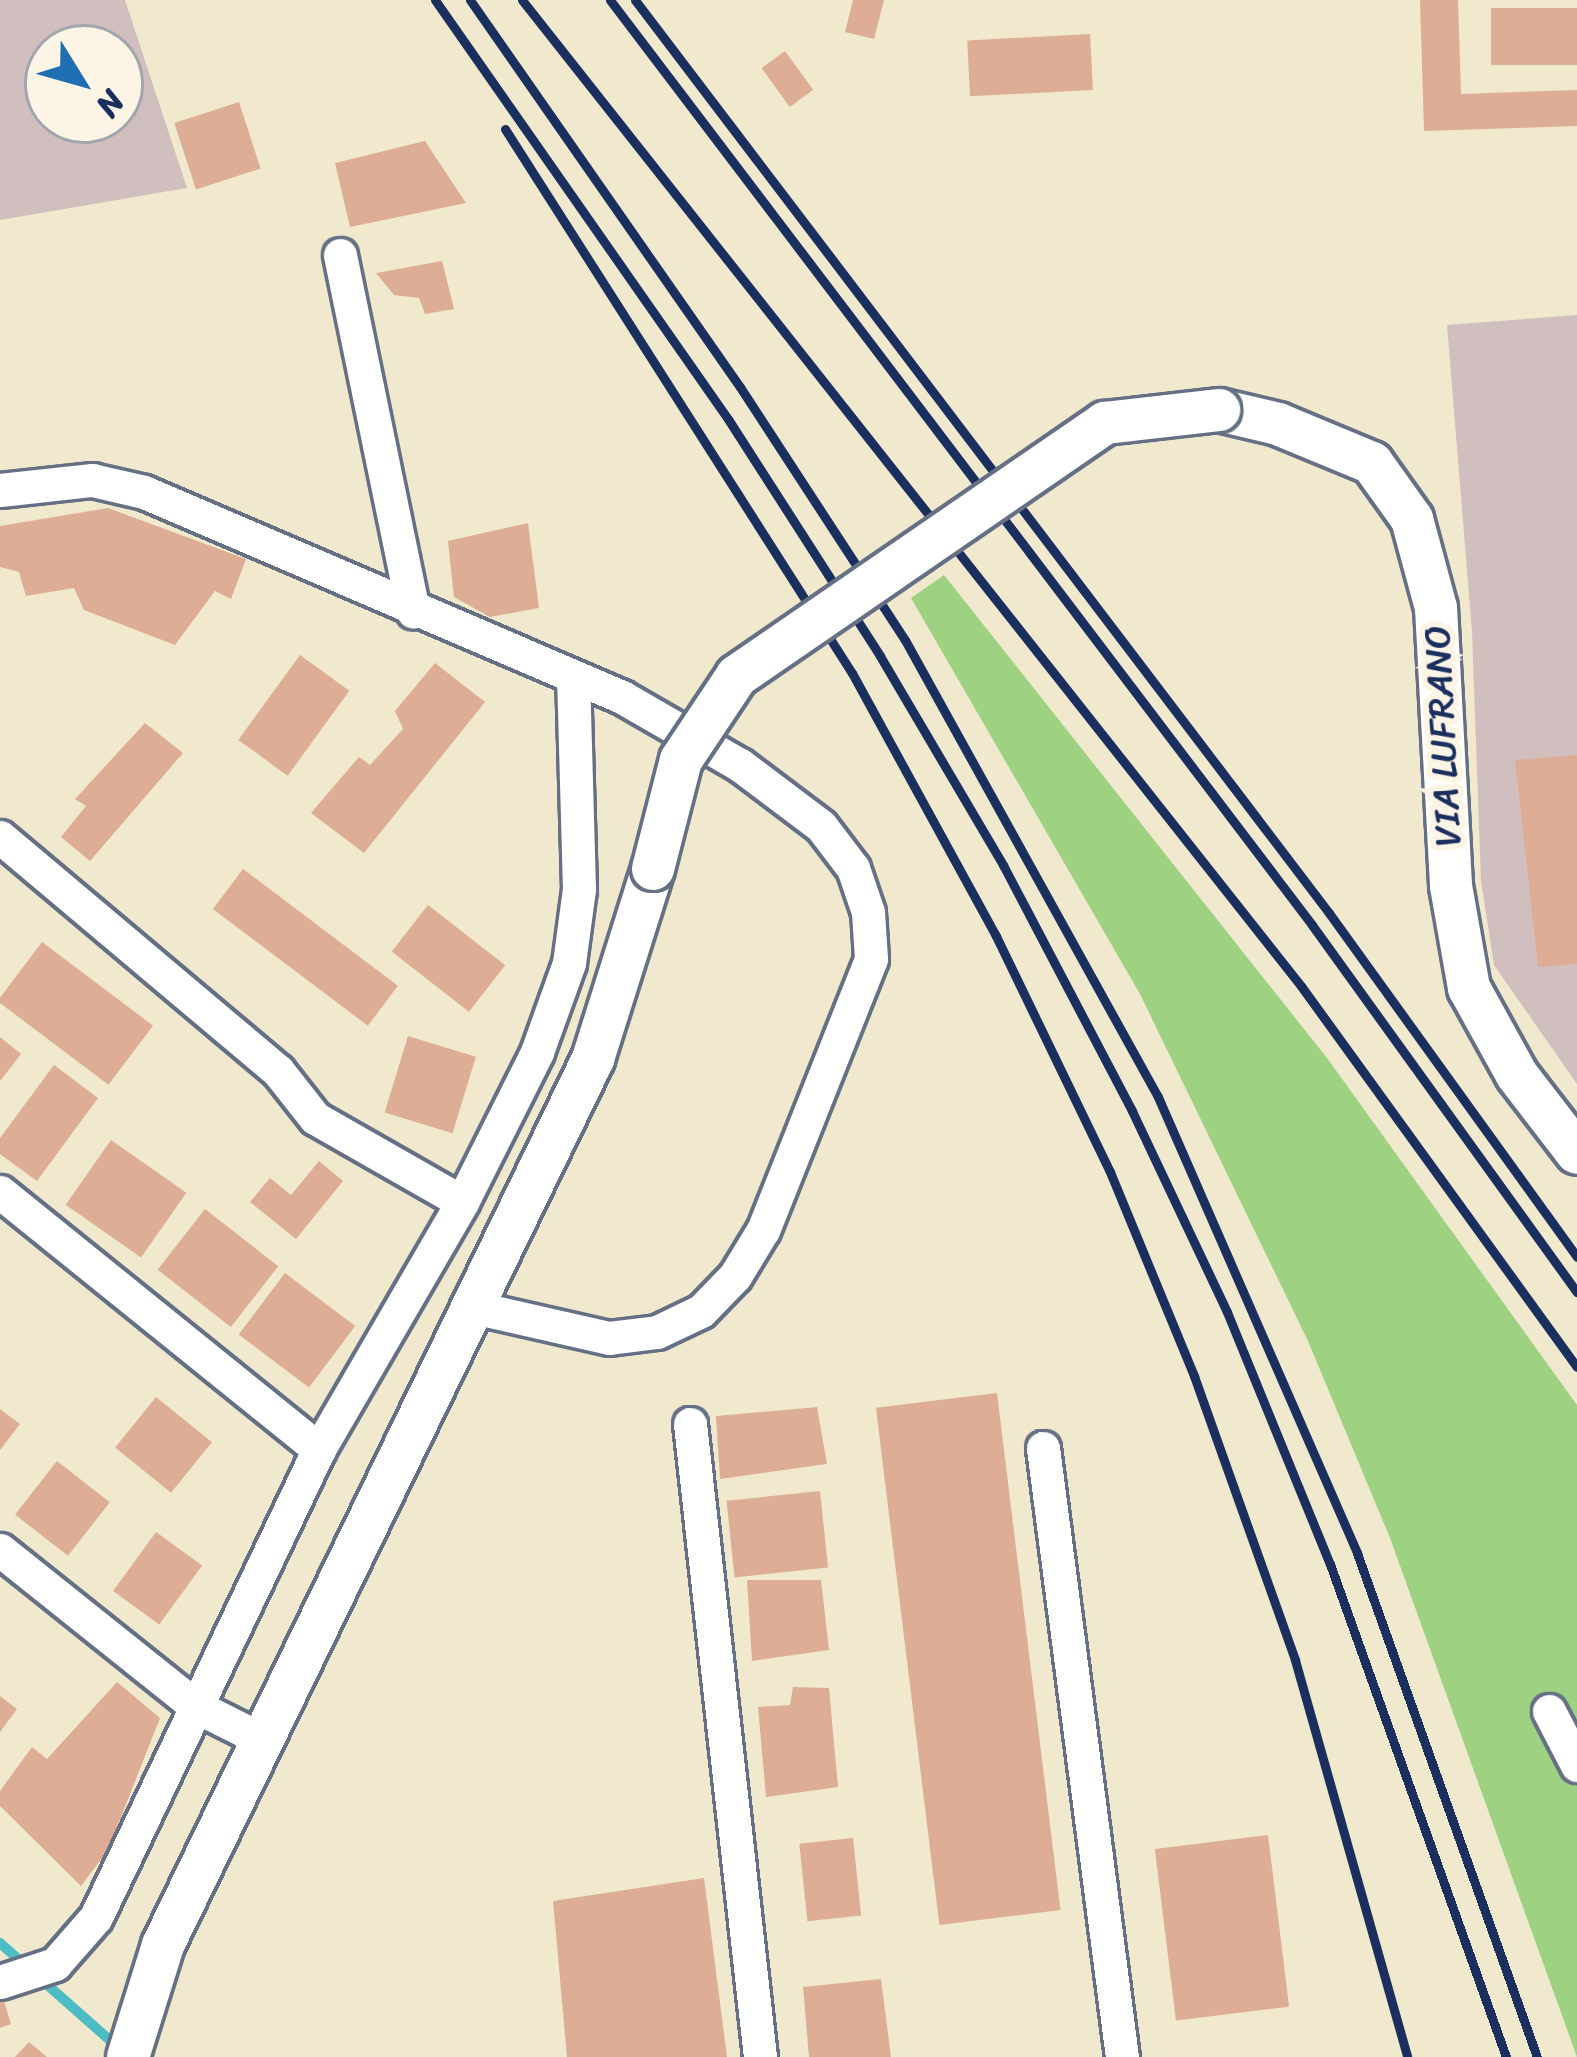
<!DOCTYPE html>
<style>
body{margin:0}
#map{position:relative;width:1577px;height:2057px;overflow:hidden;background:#f0e9cd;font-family:Sriracha,sans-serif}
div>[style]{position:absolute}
.industrial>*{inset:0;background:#d1bfbf}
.green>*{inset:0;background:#9ed282}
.stream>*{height:10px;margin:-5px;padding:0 5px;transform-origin:5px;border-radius:5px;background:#4ebcc4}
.building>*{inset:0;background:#ddae95;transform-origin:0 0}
.roads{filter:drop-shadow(3px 0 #667085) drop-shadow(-3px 0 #667085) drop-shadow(0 3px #667085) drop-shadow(0 -3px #667085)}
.minor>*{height:33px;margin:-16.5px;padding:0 16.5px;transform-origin:16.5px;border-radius:16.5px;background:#fff}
.tertiary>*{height:42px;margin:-21px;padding:0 21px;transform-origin:21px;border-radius:21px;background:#fff}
.rail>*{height:9px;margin:-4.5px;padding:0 4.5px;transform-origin:4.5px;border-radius:4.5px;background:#1b2f5e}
.bridges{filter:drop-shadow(3px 0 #667085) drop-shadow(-3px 0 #667085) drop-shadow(0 3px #667085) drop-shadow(0 -3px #667085)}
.tertiary-bridge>*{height:42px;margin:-21px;padding:0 21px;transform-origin:21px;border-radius:21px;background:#fff}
span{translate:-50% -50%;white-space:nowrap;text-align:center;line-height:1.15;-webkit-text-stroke:12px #fcf5e5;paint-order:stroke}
.street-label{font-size:36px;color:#1b2f5e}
.north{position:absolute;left:24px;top:24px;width:120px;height:120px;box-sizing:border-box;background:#fcf5e5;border:3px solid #a2a6af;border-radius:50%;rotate:127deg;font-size:33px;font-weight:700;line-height:48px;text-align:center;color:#1b2f5e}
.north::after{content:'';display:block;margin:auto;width:42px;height:54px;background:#1f6fb2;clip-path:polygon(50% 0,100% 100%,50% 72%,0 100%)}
</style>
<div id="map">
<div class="industrial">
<div style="clip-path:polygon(evenodd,0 0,125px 0,187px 188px,0 220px,0 0,120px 48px,120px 120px,48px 120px,48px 48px,120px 48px)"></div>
<div style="clip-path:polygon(1577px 315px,1577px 1084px,1494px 965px,1481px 881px,1472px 632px,1447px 325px)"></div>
</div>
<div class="green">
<div style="clip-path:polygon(944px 575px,1327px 1058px,1577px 1405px,1577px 2057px,1390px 1538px,1308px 1341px,1140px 994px,911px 598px)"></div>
</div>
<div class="stream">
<div style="left:0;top:1943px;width:163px;rotate:41.5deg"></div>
</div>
<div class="building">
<div style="clip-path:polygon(853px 0,884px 0,874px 39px,845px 32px)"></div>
<div style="clip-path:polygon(1420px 0,1458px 0,1461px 94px,1577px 90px,1577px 126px,1424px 131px)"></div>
<div style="left:1577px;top:8px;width:57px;height:86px;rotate:90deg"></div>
<div style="left:1090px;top:34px;width:56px;height:123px;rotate:87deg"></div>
<div style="left:785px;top:51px;width:48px;height:29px;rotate:54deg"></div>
<div style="left:239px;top:102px;width:70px;height:68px;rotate:72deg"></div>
<div style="clip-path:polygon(425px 141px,466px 203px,350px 227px,335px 163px)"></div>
<div style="clip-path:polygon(442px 261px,454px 309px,425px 314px,419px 298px,394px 295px,376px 273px)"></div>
<div style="clip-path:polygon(108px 508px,246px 559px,231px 599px,215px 591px,175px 645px,84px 610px,74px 588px,26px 596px,19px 572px,0 567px,0 526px)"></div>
<div style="clip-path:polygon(528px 523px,539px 608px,490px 617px,454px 597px,448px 541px)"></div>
<div style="left:300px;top:655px;width:61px;height:105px;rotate:36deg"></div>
<div style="clip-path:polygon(435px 663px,485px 702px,364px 853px,311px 813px,359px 757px,370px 765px,403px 729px,395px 711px)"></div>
<div style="clip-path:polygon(145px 723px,183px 753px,90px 861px,61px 837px,86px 806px,75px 799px)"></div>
<div style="clip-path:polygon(1577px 755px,1577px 964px,1538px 967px,1515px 760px)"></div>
<div style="left:243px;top:869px;width:194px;height:50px;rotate:37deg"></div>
<div style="left:428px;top:905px;width:98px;height:59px;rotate:38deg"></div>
<div style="left:42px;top:942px;width:139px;height:74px;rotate:37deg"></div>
<div style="left:408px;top:1036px;width:71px;height:80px;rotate:17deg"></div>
<div style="clip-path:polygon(0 1037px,21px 1054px,0 1081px)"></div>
<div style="clip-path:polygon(54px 1065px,98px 1098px,37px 1181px,0 1154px,0 1138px)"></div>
<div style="left:111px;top:1140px;width:92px;height:79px;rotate:35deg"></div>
<div style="clip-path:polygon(319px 1161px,343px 1181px,296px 1239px,250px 1202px,270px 1178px,291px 1195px)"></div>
<div style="left:205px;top:1209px;width:93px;height:77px;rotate:38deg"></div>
<div style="left:285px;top:1273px;width:88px;height:77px;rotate:37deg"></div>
<div style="left:997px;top:1393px;width:521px;height:122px;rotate:83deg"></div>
<div style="left:156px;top:1397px;width:72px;height:65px;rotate:39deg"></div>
<div style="clip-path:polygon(817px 1407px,827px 1464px,720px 1479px,716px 1416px)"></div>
<div style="clip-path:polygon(0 1409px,20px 1424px,0 1450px)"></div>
<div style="left:57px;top:1461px;width:67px;height:68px;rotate:38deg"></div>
<div style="left:820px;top:1491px;width:77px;height:94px;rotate:84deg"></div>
<div style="left:156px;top:1532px;width:57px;height:73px;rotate:36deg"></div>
<div style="clip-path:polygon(747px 1580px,821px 1580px,829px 1650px,752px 1661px)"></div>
<div style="clip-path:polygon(117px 1682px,160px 1718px,108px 1850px,81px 1886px,0 1806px,0 1791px,32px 1747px,47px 1759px)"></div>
<div style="clip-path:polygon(793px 1687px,829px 1688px,838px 1787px,766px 1797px,758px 1707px,790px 1705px)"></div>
<div style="clip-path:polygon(0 1696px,17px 1709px,0 1732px)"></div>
<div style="left:1268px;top:1835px;width:173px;height:114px;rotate:83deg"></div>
<div style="left:853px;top:1838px;width:78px;height:54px;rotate:84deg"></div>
<div style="clip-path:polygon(704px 1878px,727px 2057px,567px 2057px,553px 1901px)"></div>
<div style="clip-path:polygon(881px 1979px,891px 2057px,809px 2057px,803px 1987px)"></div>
<div style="clip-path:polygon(0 1989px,11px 2024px,0 2028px)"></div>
<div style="clip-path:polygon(29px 2042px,47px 2057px,15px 2057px)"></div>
</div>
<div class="roads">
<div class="minor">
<div style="left:340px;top:255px;width:364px;rotate:78.4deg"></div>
<div style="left:0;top:490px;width:93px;rotate:-6.2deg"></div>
<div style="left:92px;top:480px;width:53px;rotate:13deg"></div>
<div style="left:144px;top:492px;width:520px;rotate:23.21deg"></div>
<div style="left:622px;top:697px;width:136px;rotate:30deg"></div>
<div style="left:740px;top:765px;width:101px;rotate:37deg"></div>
<div style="left:821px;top:826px;width:53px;rotate:52.7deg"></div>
<div style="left:853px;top:868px;width:46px;rotate:71.2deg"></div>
<div style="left:868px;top:912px;width:47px;rotate:86.3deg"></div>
<div style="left:871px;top:959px;width:292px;rotate:111.7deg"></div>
<div style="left:763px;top:1230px;width:54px;rotate:121.3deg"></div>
<div style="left:735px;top:1276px;width:49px;rotate:134.2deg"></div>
<div style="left:701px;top:1311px;width:49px;rotate:154.5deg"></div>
<div style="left:657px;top:1332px;width:48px;rotate:172.9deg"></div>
<div style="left:609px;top:1338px;width:140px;rotate:-167.2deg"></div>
<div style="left:0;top:837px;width:363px;rotate:40.1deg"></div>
<div style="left:278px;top:1071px;width:60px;rotate:51.8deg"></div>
<div style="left:315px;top:1118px;width:169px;rotate:29.7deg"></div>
<div style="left:0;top:1192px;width:410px;rotate:38.9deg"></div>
<div style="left:690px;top:1424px;width:637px;rotate:83.69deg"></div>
<div style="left:1043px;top:1448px;width:614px;rotate:82.61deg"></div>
<div style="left:0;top:1550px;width:252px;rotate:38.6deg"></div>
<div style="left:197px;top:1707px;width:74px;rotate:26.6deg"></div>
<div style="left:1549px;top:1711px;width:61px;rotate:62.6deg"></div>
<div style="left:0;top:1982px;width:58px;rotate:-18.1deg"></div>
<div style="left:55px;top:1964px;width:62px;rotate:-48.9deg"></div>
<div style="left:96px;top:1917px;width:518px;rotate:-64.52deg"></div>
<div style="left:319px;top:1449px;width:285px;rotate:-59.9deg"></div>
<div style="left:462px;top:1202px;width:168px;rotate:-63.4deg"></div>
<div style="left:537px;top:1052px;width:95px;rotate:-70.2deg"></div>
<div style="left:569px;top:963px;width:75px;rotate:-82.3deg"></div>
<div style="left:579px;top:889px;width:209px;rotate:-91.6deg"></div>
</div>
<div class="tertiary">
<div style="left:1219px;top:410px;width:61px;rotate:13.3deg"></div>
<div style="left:1278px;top:424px;width:102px;rotate:22.5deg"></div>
<div style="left:1372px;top:463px;width:69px;rotate:54.5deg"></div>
<div style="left:1412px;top:519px;width:92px;rotate:74.9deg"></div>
<div style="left:1436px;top:608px;width:278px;rotate:86.9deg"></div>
<div style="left:1451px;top:886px;width:104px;rotate:80deg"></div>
<div style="left:1469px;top:988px;width:99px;rotate:61.1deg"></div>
<div style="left:1517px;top:1075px;width:98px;rotate:52.4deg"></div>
<div style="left:128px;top:2057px;width:117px;rotate:-72.6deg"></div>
<div style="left:163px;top:1945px;width:985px;rotate:-64.11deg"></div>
<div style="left:593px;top:1059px;width:199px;rotate:-72.5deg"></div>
</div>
</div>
<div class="rail">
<div style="left:435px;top:0;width:511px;rotate:55.04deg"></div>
<div style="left:728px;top:419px;width:282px;rotate:57.3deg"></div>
<div style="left:880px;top:656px;width:243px;rotate:59.5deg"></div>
<div style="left:1003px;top:865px;width:278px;rotate:62.3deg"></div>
<div style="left:1132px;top:1111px;width:222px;rotate:64.7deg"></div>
<div style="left:1227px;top:1312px;width:272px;rotate:67.8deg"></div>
<div style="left:1330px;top:1564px;width:523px;rotate:70.35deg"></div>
<div style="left:470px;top:0;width:472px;rotate:55.1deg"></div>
<div style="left:740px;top:387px;width:302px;rotate:56.9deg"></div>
<div style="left:905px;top:640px;width:522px;rotate:61.03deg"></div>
<div style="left:1158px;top:1097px;width:498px;rotate:66.4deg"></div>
<div style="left:1357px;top:1553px;width:535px;rotate:70.35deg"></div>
<div style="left:522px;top:0;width:1257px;rotate:51.69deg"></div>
<div style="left:1301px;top:986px;width:470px;rotate:54.1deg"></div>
<div style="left:610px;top:0;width:1161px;rotate:52.8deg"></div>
<div style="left:1312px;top:925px;width:453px;rotate:54.2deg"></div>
<div style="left:635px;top:0;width:1147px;rotate:52.76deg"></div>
<div style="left:1329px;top:913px;width:424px;rotate:54.2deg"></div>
<div style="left:505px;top:129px;width:645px;rotate:57.47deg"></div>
<div style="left:852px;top:673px;width:300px;rotate:61.3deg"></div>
<div style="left:996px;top:936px;width:262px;rotate:64.2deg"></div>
<div style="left:1110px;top:1172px;width:221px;rotate:67.6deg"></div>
<div style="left:1194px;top:1376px;width:301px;rotate:70.4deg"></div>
<div style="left:1295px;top:1660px;width:412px;rotate:74.2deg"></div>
</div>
<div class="bridges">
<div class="tertiary-bridge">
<div style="left:653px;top:869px;width:113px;rotate:-75.6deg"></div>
<div style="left:681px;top:760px;width:101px;rotate:-56.3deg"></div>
<div style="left:737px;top:676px;width:447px;rotate:-34.5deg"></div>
<div style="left:1105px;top:423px;width:115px;rotate:-6.5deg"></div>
</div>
</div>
<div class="street-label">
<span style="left:1443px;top:736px;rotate:-93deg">VIA LUFRANO</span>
</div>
<div class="north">N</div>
</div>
